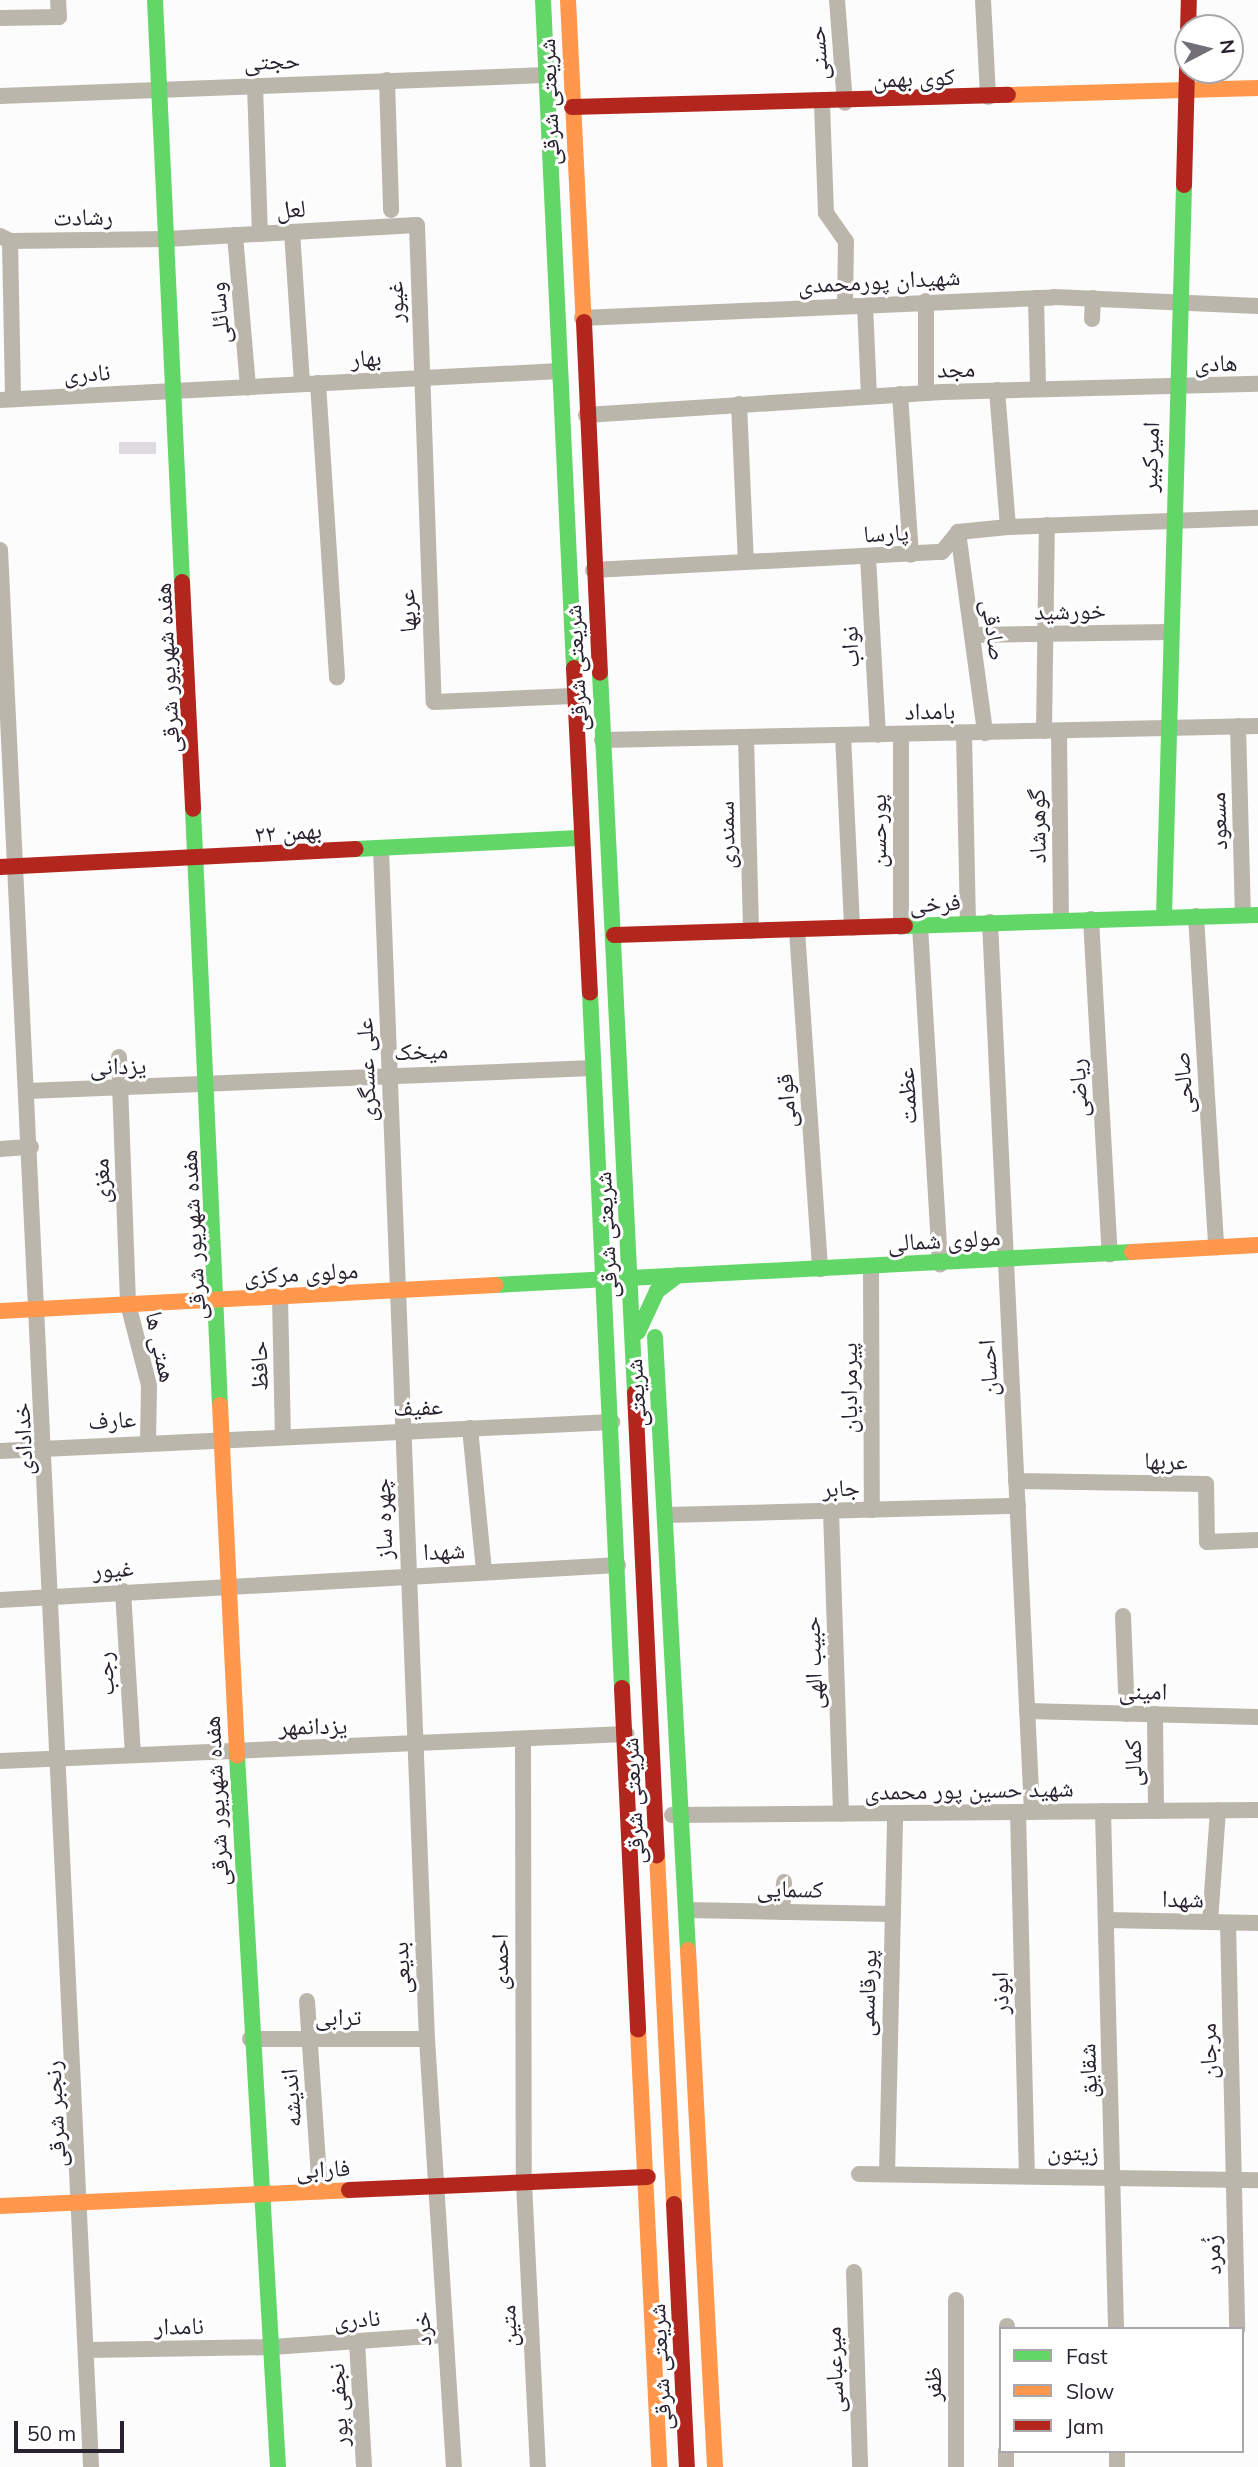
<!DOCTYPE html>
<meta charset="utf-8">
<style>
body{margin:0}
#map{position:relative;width:1258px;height:2467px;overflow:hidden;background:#fcfcfc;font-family:Mulish,"Noto Naskh Arabic",sans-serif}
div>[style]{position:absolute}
.building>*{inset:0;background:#dddae0;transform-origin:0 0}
.street>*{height:16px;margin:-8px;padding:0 8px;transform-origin:8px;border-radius:8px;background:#bbb6ac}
.fast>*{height:16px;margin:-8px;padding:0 8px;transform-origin:8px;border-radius:8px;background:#63d668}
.slow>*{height:16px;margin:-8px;padding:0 8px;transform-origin:8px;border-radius:8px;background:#ff974d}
.jam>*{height:16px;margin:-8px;padding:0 8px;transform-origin:8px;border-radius:8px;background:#b3261e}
span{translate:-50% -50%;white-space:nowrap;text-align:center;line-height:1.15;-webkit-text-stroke:6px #fff;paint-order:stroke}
.street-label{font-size:24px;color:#292330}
.legend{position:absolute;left:999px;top:2327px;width:245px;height:126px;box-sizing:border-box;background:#fff;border:2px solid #a9a7ac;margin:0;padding:9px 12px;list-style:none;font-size:21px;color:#292330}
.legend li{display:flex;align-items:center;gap:14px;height:35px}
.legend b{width:35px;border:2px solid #a9a7ac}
.north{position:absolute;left:1174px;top:14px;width:70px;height:70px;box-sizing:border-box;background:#fff;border:2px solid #a9a7ac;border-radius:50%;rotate:83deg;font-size:19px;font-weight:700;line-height:28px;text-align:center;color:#292330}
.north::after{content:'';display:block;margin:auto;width:24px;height:32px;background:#736f77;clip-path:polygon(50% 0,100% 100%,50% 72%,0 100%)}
.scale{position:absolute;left:14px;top:2421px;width:110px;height:32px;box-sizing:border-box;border:4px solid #292330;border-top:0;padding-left:9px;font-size:21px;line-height:24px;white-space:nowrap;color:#292330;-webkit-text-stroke:5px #fff;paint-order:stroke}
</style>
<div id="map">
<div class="building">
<div style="left:156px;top:442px;width:12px;height:37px;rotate:90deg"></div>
</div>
<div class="street">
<div style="left:837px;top:0;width:103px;rotate:85.6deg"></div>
<div style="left:983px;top:0;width:97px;rotate:87deg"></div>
<div style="left:0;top:18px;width:59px;rotate:-1deg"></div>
<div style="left:59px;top:17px;width:17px;rotate:-93deg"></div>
<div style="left:387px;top:80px;width:130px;rotate:88.2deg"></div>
<div style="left:255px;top:85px;width:149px;rotate:88.1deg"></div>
<div style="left:0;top:96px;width:546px;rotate:-2.2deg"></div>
<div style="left:822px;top:104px;width:109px;rotate:87.9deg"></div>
<div style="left:826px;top:213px;width:35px;rotate:55deg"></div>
<div style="left:846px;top:242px;width:64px;rotate:90.9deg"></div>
<div style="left:292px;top:232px;width:152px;rotate:86.2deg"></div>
<div style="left:235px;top:235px;width:153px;rotate:85.1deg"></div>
<div style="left:0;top:236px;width:11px;rotate:27deg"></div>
<div style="left:10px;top:241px;width:157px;rotate:-0.7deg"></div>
<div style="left:167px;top:239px;width:250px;rotate:-3.2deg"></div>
<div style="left:417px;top:225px;width:477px;rotate:88deg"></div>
<div style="left:434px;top:702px;width:139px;rotate:-2.5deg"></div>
<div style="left:10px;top:241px;width:158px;rotate:88.9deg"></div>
<div style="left:1036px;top:298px;width:91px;rotate:88.7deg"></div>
<div style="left:926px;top:301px;width:92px;rotate:90deg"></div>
<div style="left:865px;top:305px;width:91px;rotate:87.5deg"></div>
<div style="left:582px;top:318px;width:472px;rotate:-2.5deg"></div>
<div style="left:1054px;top:297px;width:204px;rotate:2.5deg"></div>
<div style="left:1092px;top:319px;width:21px;rotate:-87deg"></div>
<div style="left:318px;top:383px;width:295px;rotate:86.3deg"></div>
<div style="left:997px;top:390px;width:137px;rotate:85.4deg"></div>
<div style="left:900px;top:394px;width:161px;rotate:86.1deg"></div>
<div style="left:0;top:400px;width:560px;rotate:-2.97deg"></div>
<div style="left:739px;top:404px;width:158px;rotate:87.5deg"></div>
<div style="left:586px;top:415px;width:357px;rotate:-3.7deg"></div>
<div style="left:942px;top:392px;width:316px;rotate:-1.5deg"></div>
<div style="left:958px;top:532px;width:203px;rotate:82.3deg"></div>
<div style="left:0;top:550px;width:1919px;rotate:87.28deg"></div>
<div style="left:868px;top:557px;width:178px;rotate:86.8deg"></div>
<div style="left:593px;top:570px;width:349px;rotate:-3deg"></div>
<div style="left:942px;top:552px;width:26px;rotate:-51deg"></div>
<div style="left:958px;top:532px;width:50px;rotate:-5.7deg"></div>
<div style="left:1008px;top:527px;width:250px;rotate:-2.1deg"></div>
<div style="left:972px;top:635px;width:197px;rotate:-0.9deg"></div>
<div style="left:1238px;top:726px;width:189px;rotate:88.5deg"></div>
<div style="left:1044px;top:731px;width:206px;rotate:-89.2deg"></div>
<div style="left:1059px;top:731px;width:189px;rotate:89.4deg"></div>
<div style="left:964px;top:733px;width:191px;rotate:88.8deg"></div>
<div style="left:843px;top:735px;width:193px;rotate:87.3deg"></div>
<div style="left:746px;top:737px;width:194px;rotate:88.5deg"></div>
<div style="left:602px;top:740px;width:656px;rotate:-1.22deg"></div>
<div style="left:381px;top:849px;width:1191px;rotate:87.79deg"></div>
<div style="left:427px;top:2039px;width:429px;rotate:86.4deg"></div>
<div style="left:1196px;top:916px;width:332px;rotate:86.5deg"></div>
<div style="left:1091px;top:919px;width:336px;rotate:86.8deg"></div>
<div style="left:990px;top:922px;width:891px;rotate:87.3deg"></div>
<div style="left:920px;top:926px;width:339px;rotate:86.6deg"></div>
<div style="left:901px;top:927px;width:193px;rotate:-90deg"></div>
<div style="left:797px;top:930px;width:340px;rotate:86.1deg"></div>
<div style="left:119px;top:1057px;width:247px;rotate:87.9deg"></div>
<div style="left:128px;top:1304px;width:84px;rotate:75.5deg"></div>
<div style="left:149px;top:1385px;width:56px;rotate:91deg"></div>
<div style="left:28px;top:1091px;width:565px;rotate:-2.33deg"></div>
<div style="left:0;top:1149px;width:31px;rotate:-4deg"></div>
<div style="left:871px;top:1266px;width:244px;rotate:89.8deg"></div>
<div style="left:280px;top:1297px;width:138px;rotate:88.8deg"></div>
<div style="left:470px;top:1428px;width:144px;rotate:84.4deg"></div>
<div style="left:0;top:1451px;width:613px;rotate:-2.71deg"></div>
<div style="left:1016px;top:1481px;width:190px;rotate:0.9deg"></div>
<div style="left:1206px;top:1484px;width:58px;rotate:89deg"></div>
<div style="left:1207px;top:1542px;width:51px;rotate:-2.2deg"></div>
<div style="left:831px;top:1511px;width:303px;rotate:88.1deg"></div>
<div style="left:666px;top:1515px;width:352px;rotate:-1.5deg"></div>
<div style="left:123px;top:1591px;width:164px;rotate:86.5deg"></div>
<div style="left:0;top:1600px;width:619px;rotate:-3.24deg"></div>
<div style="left:1123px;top:1616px;width:98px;rotate:87.7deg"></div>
<div style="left:1027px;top:1711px;width:231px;rotate:1.5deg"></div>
<div style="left:1155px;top:1714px;width:97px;rotate:89.4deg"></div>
<div style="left:523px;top:1741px;width:442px;rotate:89.9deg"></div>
<div style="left:524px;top:2183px;width:284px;rotate:87.2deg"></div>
<div style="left:0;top:1761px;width:627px;rotate:-2.47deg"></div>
<div style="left:1103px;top:1811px;width:518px;rotate:88.56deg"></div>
<div style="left:1018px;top:1812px;width:362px;rotate:88.6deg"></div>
<div style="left:672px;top:1815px;width:586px;rotate:-0.49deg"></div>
<div style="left:686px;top:1910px;width:207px;rotate:1.1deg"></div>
<div style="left:782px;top:1912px;width:30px;rotate:-86deg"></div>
<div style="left:1106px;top:1920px;width:152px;rotate:1.1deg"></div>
<div style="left:1210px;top:1922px;width:112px;rotate:-85.9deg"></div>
<div style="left:1228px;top:1923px;width:406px;rotate:88.7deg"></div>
<div style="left:307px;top:2001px;width:191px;rotate:86.1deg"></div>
<div style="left:250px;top:2039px;width:177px"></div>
<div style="left:859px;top:2174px;width:399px;rotate:0.9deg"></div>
<div style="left:887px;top:2174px;width:361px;rotate:-88.7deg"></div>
<div style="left:854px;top:2272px;width:195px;rotate:88.2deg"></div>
<div style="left:956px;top:2300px;width:167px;rotate:90deg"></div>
<div style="left:1007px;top:2329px;width:3px;rotate:-90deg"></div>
<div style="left:357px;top:2341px;width:126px;rotate:86.8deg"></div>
<div style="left:87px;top:2350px;width:185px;rotate:-0.9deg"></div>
<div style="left:272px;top:2347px;width:173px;rotate:-4deg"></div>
<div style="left:1117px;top:2451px;width:16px;rotate:90deg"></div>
<div style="left:1006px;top:2467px;width:16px;rotate:-90deg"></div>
</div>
<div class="fast">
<div style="left:155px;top:0;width:583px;rotate:87.34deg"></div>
<div style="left:543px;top:0;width:669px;rotate:87.34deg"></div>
<div style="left:600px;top:673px;width:721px;rotate:87.22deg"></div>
<div style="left:193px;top:809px;width:597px;rotate:87.41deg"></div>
<div style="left:356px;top:849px;width:223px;rotate:-2.8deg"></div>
<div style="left:1164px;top:916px;width:731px;rotate:-88.43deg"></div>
<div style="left:905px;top:926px;width:353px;rotate:-1.8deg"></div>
<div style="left:590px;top:993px;width:696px;rotate:87.36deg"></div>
<div style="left:495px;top:1285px;width:638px;rotate:-2.97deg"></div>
<div style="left:638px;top:1332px;width:45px;rotate:-65.1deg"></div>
<div style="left:657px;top:1291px;width:26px;rotate:-37deg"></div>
<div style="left:655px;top:1337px;width:614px;rotate:86.92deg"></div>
<div style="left:237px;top:1756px;width:712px;rotate:86.7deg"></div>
</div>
<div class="slow">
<div style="left:568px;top:0;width:322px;rotate:87.2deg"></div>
<div style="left:1008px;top:95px;width:250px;rotate:-1.6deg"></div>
<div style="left:1132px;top:1252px;width:126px;rotate:-3.2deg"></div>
<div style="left:0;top:1311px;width:496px;rotate:-3deg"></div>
<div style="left:220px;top:1405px;width:351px;rotate:87.2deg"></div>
<div style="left:657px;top:1855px;width:349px;rotate:87.2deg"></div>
<div style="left:688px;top:1950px;width:518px;rotate:87.01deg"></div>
<div style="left:638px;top:2030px;width:438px;rotate:87.2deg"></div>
<div style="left:0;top:2206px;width:349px;rotate:-2.6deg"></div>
</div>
<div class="jam">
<div style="left:572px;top:107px;width:436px;rotate:-1.6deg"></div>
<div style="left:1184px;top:185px;width:185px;rotate:-88.5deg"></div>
<div style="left:584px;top:322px;width:351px;rotate:87.4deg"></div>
<div style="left:182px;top:582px;width:227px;rotate:87.2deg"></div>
<div style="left:574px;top:668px;width:325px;rotate:87.2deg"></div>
<div style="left:0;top:867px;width:356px;rotate:-2.9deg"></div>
<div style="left:614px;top:935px;width:291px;rotate:-1.8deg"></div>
<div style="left:635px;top:1393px;width:463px;rotate:87.3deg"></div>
<div style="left:622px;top:1688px;width:342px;rotate:87.3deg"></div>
<div style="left:349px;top:2190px;width:299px;rotate:-2.5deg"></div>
<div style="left:674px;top:2204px;width:263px;rotate:87.2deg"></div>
</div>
<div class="street-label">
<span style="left:818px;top:53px;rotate:-94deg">حسنی</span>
<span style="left:272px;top:61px;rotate:-2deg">حجتی</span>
<span style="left:914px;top:78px;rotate:-2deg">کوی بهمن</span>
<span style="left:549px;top:102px;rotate:-92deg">شریعتی شرقی</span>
<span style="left:291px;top:209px;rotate:-3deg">لعل</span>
<span style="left:83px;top:217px;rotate:-1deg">رشادت</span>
<span style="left:879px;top:281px;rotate:-3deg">شهیدان پورمحمدی</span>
<span style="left:395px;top:302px;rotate:-91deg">غیور</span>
<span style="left:219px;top:313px;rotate:-95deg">وسائلی</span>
<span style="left:366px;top:358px;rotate:-3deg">بهار</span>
<span style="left:1216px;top:363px;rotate:-1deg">هادی</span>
<span style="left:956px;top:369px;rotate:-2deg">مجد</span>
<span style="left:87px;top:373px;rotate:-3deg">نادری</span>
<span style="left:1150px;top:457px;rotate:-88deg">امیرکبیر</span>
<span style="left:886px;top:533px;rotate:-3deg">پارسا</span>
<span style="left:407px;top:611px;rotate:-93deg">عربها</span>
<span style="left:1070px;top:611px;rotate:-1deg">خورشید</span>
<span style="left:994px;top:630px;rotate:82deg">صادقی</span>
<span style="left:850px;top:647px;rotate:-93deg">نواب</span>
<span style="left:167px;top:668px;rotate:-93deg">هفده شهریور شرقی</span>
<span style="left:576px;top:668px;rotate:-93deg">شریعتی شرقی</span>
<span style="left:930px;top:711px;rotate:-1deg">بامداد</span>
<span style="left:1218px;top:821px;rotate:-92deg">مسعود</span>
<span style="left:1037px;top:826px;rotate:-91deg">گوهرشاد</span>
<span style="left:878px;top:831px;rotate:-90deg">پورحسن</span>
<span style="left:288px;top:832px;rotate:-4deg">۲۲ بهمن</span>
<span style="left:726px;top:835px;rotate:-91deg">سمندری</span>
<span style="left:935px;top:903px;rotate:-3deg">فرخی</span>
<span style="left:421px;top:1051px;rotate:-2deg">میخک</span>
<span style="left:118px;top:1066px;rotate:-1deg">یزدانی</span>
<span style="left:366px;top:1070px;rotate:-92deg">علی عسگری</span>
<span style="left:1183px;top:1083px;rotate:-94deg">صالحی</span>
<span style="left:1078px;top:1088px;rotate:-93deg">ریاضی</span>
<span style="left:907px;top:1096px;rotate:-93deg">عظمت</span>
<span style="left:786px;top:1101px;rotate:-94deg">قوامی</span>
<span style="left:101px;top:1181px;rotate:-92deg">مغزی</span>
<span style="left:193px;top:1235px;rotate:-93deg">هفده شهریور شرقی</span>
<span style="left:606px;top:1235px;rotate:-93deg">شریعتی شرقی</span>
<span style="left:944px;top:1240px;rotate:-3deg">مولوی شمالی</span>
<span style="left:301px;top:1273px;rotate:-3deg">مولوی مرکزی</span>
<span style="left:161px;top:1347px;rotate:78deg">همتی ها</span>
<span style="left:259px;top:1366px;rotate:-91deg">حافظ</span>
<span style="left:988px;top:1368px;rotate:-93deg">احسان</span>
<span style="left:849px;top:1388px;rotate:-90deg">پیرمرادیان</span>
<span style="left:636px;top:1393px;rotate:-94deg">شریعتی</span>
<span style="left:418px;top:1407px;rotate:-2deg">عفیف</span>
<span style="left:112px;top:1420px;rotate:-3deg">عارف</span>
<span style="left:23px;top:1439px;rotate:-93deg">خدادادی</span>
<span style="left:1166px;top:1461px;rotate:1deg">عربها</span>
<span style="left:841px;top:1488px;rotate:-2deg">جابر</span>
<span style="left:383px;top:1519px;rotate:-92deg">چهره ساز</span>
<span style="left:444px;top:1551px;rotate:-3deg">شهدا</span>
<span style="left:113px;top:1569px;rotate:-4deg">غیور</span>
<span style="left:813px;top:1663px;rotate:-92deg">حبیب الهی</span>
<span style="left:105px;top:1674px;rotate:-93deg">رجب</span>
<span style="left:1143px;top:1691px;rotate:1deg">امینی</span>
<span style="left:313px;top:1726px;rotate:-1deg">یزدانمهر</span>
<span style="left:1133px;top:1763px;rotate:-91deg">کمالی</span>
<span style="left:969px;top:1790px;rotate:-1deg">شهید حسین پور محمدی</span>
<span style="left:216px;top:1801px;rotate:-93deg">هفده شهریور شرقی</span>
<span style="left:633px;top:1801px;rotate:-93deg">شریعتی شرقی</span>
<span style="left:790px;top:1889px;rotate:1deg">کسمایی</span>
<span style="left:1183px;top:1899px;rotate:1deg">شهدا</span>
<span style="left:500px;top:1962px;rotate:-90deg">احمدی</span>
<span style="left:401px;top:1968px;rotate:-93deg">بدیعی</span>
<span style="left:867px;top:1993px;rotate:-88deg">پورقاسمی</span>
<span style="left:1000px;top:1993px;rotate:-91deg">ابوذر</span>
<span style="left:338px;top:2017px">ترابی</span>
<span style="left:1208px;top:2051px;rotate:-91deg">مرجان</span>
<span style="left:1088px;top:2071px;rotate:-92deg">شقایق</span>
<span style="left:291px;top:2098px;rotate:-94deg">اندیشه</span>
<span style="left:55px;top:2114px;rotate:-93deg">رنجبر شرقی</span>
<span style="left:1073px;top:2152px;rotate:2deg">زیتون</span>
<span style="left:323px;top:2169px;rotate:-3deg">فارابی</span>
<span style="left:1212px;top:2255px;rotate:-92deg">زُمرد</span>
<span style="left:357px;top:2319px;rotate:-4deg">نادری</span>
<span style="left:179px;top:2326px;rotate:-1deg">نامدار</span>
<span style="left:508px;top:2326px;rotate:-93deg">متین</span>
<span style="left:422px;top:2329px;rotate:-94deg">خرد</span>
<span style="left:660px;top:2367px;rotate:-93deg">شریعتی شرقی</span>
<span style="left:834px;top:2370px;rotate:-92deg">میرعباسی</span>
<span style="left:933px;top:2384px;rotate:-90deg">ظفر</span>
<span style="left:338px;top:2405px;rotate:-93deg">نجفی پور</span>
</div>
<ul class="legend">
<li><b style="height:9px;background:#63d668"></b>Fast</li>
<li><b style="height:9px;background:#ff974d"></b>Slow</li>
<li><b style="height:9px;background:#b3261e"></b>Jam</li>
</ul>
<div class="north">N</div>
<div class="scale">50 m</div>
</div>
